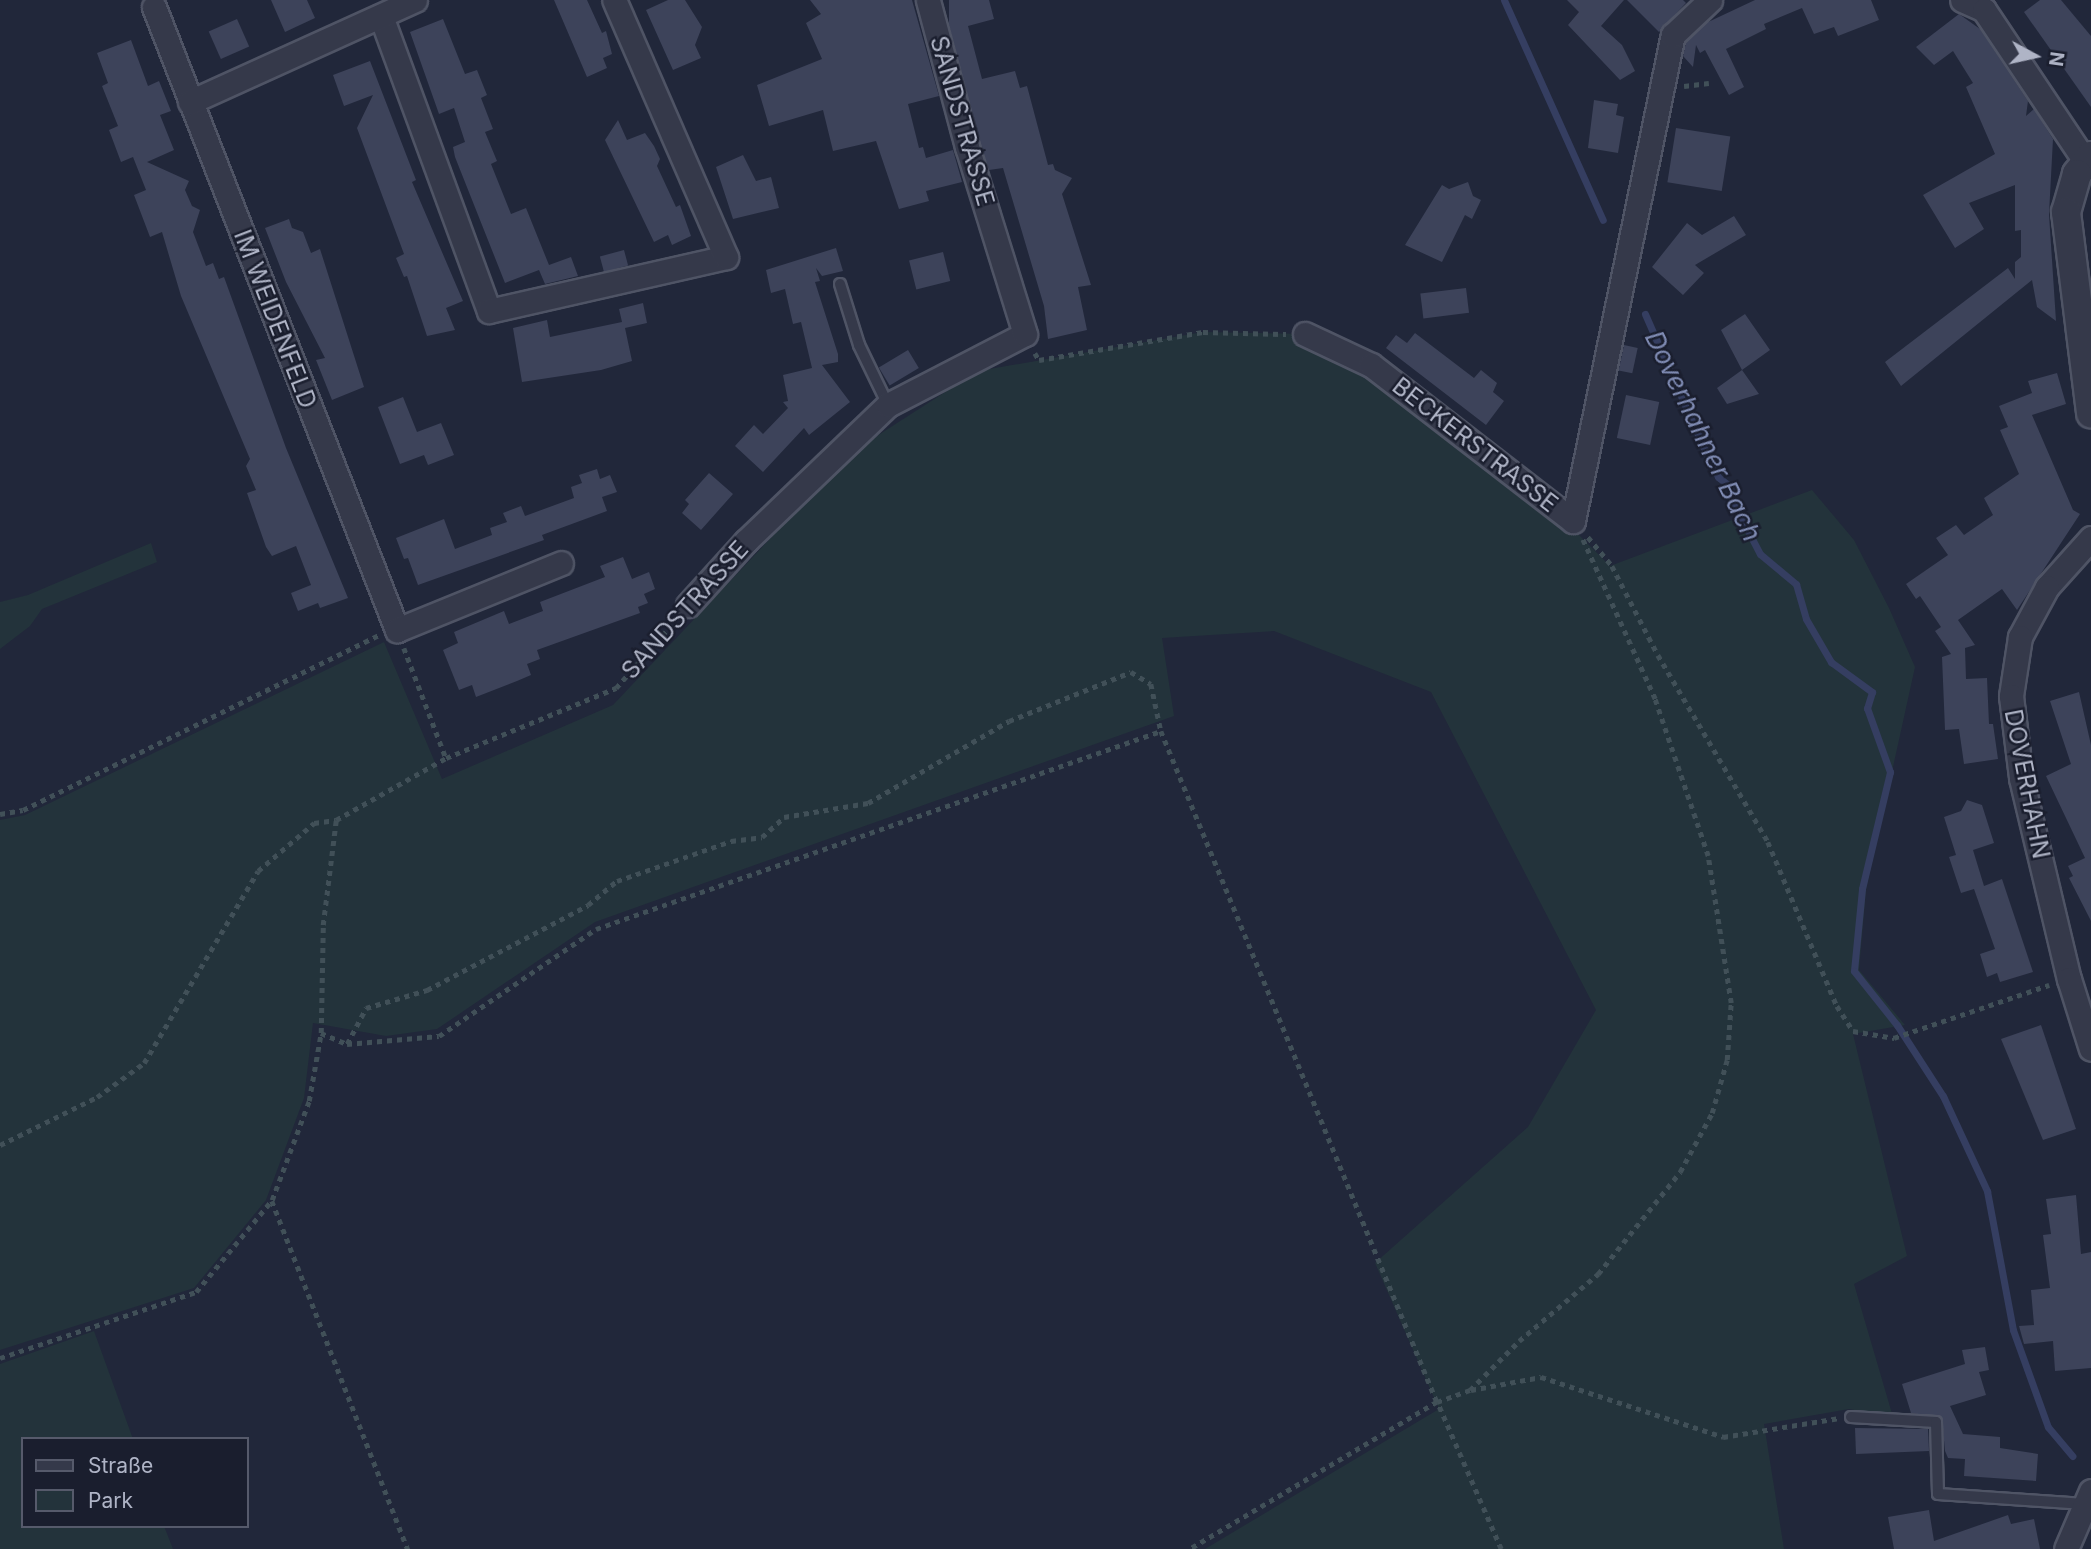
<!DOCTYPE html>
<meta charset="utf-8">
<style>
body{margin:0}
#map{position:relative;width:2091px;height:1549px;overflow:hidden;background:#21273a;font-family:Inter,sans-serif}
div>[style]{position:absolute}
.green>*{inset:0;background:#23333b}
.stream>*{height:7px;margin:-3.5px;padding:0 3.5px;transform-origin:3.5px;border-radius:3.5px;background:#353e61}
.building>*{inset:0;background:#3d435a;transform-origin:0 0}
.path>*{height:4.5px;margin-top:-2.25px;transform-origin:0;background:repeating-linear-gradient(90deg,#415058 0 5px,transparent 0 10px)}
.roads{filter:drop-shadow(2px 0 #4f5465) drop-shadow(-2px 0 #4f5465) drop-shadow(0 2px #4f5465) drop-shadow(0 -2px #4f5465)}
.service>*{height:10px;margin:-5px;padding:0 5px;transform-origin:5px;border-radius:5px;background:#35394a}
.minor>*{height:23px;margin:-11.5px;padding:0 11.5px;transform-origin:11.5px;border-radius:11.5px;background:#35394a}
.tertiary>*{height:28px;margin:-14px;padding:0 14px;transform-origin:14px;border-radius:14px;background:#35394a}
span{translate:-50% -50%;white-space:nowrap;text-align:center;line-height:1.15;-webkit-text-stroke:5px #1a1e2e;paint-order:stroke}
.street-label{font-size:24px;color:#afb4c6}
.water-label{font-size:26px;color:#7f8bb3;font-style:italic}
.legend{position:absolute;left:21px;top:1437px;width:228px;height:91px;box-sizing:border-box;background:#1a1e2e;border:2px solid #565a6b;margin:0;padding:9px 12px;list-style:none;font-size:21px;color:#afb4c6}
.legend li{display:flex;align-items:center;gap:14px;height:35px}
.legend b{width:35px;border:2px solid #565a6b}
.north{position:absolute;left:2000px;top:21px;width:70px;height:70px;-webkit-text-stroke:5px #1a1e2e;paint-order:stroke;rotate:98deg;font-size:19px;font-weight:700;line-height:28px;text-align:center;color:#afb4c6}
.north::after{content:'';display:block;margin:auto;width:24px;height:32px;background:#afb4c6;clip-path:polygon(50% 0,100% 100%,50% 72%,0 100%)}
</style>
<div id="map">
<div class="green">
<div style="clip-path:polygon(1203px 332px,1305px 334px,1371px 365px,1534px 490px,1610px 566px,1812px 490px,1854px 540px,1889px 608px,1915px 667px,1866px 890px,1859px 970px,1905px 1025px,1853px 1034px,1907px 1256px,1854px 1284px,1893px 1417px,1849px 1409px,1764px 1424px,1784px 1549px,1205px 1549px,1439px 1409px,1375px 1263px,1528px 1127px,1596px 1010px,1431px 692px,1274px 631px,1162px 638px,1174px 716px,595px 922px,437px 1029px,386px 1036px,313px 1023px,304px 1098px,266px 1200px,194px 1288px,0 1350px,0 820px,25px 815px,384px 642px,442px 779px,613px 705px,852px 452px,978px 371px)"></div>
<div style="clip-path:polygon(151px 543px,157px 562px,42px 609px,30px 626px,0 649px,0 602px,28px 595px)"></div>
<div style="clip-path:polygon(94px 1331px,133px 1439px,23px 1439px,23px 1526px,164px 1526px,173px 1549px,0 1549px,0 1364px)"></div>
</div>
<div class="stream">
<div style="left:1504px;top:0;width:241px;rotate:65.8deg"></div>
<div style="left:1645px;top:314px;width:154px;rotate:66.3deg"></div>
<div style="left:1707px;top:455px;width:25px;rotate:63deg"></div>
<div style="left:1718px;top:477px;width:16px;rotate:38deg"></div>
<div style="left:1731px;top:487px;width:19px;rotate:78deg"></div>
<div style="left:1735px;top:506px;width:54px;rotate:62.5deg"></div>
<div style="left:1760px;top:554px;width:47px;rotate:39.8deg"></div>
<div style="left:1796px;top:584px;width:36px;rotate:74deg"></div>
<div style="left:1806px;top:619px;width:50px;rotate:59.8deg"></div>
<div style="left:1831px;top:662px;width:51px;rotate:36.2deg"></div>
<div style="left:1872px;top:692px;width:17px;rotate:107deg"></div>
<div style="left:1867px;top:708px;width:68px;rotate:70.2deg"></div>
<div style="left:1890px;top:772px;width:120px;rotate:103.5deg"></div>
<div style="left:1862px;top:889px;width:82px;rotate:95.6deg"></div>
<div style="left:1854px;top:971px;width:69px;rotate:51.5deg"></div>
<div style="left:1897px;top:1025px;width:85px;rotate:57.1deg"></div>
<div style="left:1943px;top:1096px;width:105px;rotate:65.1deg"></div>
<div style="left:1987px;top:1191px;width:141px;rotate:79.4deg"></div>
<div style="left:2013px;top:1330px;width:103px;rotate:70.2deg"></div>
<div style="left:2048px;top:1427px;width:38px;rotate:50deg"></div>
</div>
<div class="building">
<div style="clip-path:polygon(271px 0,307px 0,315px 18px,285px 32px)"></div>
<div style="clip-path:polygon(554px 0,587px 0,602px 33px,606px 31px,612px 54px,603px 58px,607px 68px,587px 77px)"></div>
<div style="clip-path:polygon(668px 0,685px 0,702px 27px,695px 45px,701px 58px,673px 70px,646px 10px)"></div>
<div style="clip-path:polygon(810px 0,912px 0,939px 96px,908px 104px,919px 148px,923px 147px,926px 158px,953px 150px,962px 182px,926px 191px,929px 201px,899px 209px,876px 141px,833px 151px,823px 110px,769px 126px,757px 85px,822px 59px,806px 23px,821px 14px)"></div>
<div style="clip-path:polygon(949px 0,989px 0,994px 19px,968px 26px,982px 79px,1015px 71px,1020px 88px,1027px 86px,1048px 165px,1053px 164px,1055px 170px,1072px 178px,1062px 194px,1091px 285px,1078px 287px,1087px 330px,1048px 339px,1044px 306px,1003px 168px,989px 170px,980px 143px,949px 25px)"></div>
<div style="clip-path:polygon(1567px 0,1624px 0,1601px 26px,1622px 45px,1635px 71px,1620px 80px,1568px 25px,1579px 12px)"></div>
<div style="clip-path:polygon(1627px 0,1683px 0,1686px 3px,1659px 32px)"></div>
<div style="clip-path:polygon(1755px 0,1871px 0,1879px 20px,1838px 36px,1834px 27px,1814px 34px,1802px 8px,1764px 24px,1766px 29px,1726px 49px,1744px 87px,1729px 95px,1705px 50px,1700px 53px,1696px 45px,1693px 67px,1683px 56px,1686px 42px,1706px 23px)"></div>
<div style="clip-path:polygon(2040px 0,2061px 0,2091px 36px,2091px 107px,2024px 12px)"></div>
<div style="clip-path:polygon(1959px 14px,1980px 29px,2028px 101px,2026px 116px,2034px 109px,2053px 139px,2049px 214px,2056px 321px,2037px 307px,2032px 280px,1901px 386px,1885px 362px,2008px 268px,2015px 279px,2015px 262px,2021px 257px,2021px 230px,2015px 231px,2015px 185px,1969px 203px,1984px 229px,1955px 248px,1923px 195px,1995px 154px,1966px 87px,1973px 83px,1953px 51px,1934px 65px,1916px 47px)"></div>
<div style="left:237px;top:19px;width:30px;height:31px;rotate:66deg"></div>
<div style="clip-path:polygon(443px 19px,465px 74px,477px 70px,487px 95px,481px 98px,493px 129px,485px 132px,497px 161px,491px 164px,511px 214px,526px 208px,549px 265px,571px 257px,578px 276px,545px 284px,539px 270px,505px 283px,455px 157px,453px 147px,465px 142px,454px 108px,439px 114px,410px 32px)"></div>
<div style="clip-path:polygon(131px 40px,148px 86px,159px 81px,171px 111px,160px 115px,174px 150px,147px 162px,189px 181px,185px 190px,192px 206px,200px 210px,193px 232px,206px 266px,213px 263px,219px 279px,224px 277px,286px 448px,348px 598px,320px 608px,318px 603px,298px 611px,291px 593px,311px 585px,296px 546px,272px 556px,266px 547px,247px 493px,256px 490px,246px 466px,250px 459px,181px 296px,162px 232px,150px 237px,134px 195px,146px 190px,133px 157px,121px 162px,109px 130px,118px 126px,102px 86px,108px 83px,97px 53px)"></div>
<div style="clip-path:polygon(370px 61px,416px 180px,412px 182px,463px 301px,446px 308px,455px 330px,427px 336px,407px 276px,404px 277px,396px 258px,404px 254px,357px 128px,373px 95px,344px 106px,333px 75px)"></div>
<div style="clip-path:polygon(1594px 100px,1618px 104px,1616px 115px,1624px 117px,1618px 153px,1588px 148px)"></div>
<div style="clip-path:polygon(618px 120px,627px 140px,645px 133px,654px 146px,660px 159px,657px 166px,676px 207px,680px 205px,691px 236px,672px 245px,668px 235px,654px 242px,605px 140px)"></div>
<div style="left:1676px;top:128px;width:55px;height:55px;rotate:9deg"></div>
<div style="clip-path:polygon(743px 155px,756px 181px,771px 177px,779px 208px,733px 219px,716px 167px)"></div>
<div style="clip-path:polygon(1468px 182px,1473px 196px,1481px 200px,1472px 219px,1465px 215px,1442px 262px,1405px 245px,1442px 185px,1449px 189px)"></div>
<div style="clip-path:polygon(1734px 216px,1746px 235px,1695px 265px,1704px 273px,1683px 295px,1652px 267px,1687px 223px,1702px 235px)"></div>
<div style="clip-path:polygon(289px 219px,292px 228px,303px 232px,311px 253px,320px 249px,364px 387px,332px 400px,316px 360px,325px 358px,286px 282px,265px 228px)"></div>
<div style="clip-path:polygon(836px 248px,843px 271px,822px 276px,816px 268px,820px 281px,815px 282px,838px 354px,838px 362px,822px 365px,850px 402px,809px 435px,804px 428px,763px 472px,735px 446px,754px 425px,763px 434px,788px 408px,783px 402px,788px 401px,783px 375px,812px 368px,801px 322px,793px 324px,785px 289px,771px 293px,766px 270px)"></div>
<div style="left:624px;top:250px;width:16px;height:25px;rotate:75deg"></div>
<div style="left:943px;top:252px;width:30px;height:35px;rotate:76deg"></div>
<div style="left:1466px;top:288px;width:25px;height:46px;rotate:83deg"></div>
<div style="clip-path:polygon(643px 303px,647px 323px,625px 328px,632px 361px,601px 370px,522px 382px,513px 328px,547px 320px,550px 337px,622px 322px,619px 309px)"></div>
<div style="clip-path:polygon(1745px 314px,1770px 350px,1742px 370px,1759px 394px,1727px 404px,1717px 388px,1742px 370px,1721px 330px)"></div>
<div style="clip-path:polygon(1415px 333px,1474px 378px,1481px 370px,1497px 383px,1493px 392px,1504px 401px,1486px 425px,1386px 348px,1396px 335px,1407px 343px)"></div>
<div style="left:1624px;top:345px;width:14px;height:26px;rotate:12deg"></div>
<div style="left:908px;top:350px;width:21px;height:34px;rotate:59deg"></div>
<div style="clip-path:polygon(2057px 373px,2066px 404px,2032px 415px,2073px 510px,2080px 514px,2017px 610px,2002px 589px,1958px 620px,1975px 645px,1965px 648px,1966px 679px,1987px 678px,1989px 724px,1993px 724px,1998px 759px,1964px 764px,1959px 729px,1945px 730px,1942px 657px,1951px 654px,1935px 631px,1941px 627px,1920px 596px,1916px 599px,1906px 584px,1948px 555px,1936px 538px,1956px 525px,1964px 535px,1993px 515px,1984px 498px,2019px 474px,2000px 430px,2008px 427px,1999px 406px,2032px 393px,2028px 381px)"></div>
<div style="left:1626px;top:395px;width:34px;height:44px;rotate:12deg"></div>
<div style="clip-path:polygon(403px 397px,417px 432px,441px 423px,454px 455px,428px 465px,424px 455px,400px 464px,378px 407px)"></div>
<div style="clip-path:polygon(597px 469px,600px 479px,610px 475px,617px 492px,602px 497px,607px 511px,542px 535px,544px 540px,418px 585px,408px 558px,404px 559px,396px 538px,444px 519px,455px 549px,492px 535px,490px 528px,507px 522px,503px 513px,521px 506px,525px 516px,574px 498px,571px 487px,582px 483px,579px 475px)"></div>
<div style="clip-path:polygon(709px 473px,733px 494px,701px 530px,682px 513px,689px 504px,685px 500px)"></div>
<div style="clip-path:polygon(623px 557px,632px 579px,649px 572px,655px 589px,644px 594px,648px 603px,638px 607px,640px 613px,537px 650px,540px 659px,527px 664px,531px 675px,517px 681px,476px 697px,472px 685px,459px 690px,443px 650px,458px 643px,454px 632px,504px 611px,509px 624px,543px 611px,540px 602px,605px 577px,600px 566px)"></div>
<div style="clip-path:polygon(2079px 692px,2091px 745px,2091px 921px,2069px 878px,2073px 876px,2068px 866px,2085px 858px,2046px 776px,2071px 764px,2050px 701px)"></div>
<div style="clip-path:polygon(1967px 800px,1982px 805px,1994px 843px,1973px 850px,1984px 886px,2002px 879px,2033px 972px,2000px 982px,1997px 973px,1987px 977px,1980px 954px,1995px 949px,1974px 889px,1961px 893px,1949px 857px,1956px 855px,1944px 817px,1961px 811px)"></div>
<div style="clip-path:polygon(2041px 1025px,2076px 1129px,2043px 1140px,2001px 1039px)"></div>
<div style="clip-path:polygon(2076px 1195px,2081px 1254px,2091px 1252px,2091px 1368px,2055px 1371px,2053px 1341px,2024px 1344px,2019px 1326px,2034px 1325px,2031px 1290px,2050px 1288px,2043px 1235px,2051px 1234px,2046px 1199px)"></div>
<div style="clip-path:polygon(1985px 1347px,1989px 1370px,1979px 1372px,1986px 1395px,1950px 1406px,1963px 1434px,2000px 1437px,2000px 1448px,2038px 1454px,2036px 1481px,1964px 1476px,1965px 1459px,1948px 1458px,1945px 1451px,1942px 1418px,1911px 1413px,1902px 1384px,1965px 1364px,1962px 1350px)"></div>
<div style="clip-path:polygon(1855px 1428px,1928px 1429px,1929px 1451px,1856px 1454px)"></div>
<div style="clip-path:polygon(1929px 1510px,1934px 1541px,2008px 1515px,2011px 1524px,2034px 1519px,2040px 1549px,1894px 1549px,1888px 1517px)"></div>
</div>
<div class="path">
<div style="left:1684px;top:86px;width:25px;rotate:-7deg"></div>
<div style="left:1035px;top:353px;width:8px;rotate:60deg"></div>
<div style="left:1039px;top:360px;width:166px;rotate:-9.7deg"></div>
<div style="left:1203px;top:332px;width:83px;rotate:1.4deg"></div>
<div style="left:1588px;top:537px;width:38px;rotate:50deg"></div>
<div style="left:1612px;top:566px;width:100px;rotate:62.7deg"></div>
<div style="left:1658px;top:655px;width:217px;rotate:59.5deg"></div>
<div style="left:1768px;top:842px;width:178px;rotate:67.2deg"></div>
<div style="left:1837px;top:1006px;width:30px;rotate:57deg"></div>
<div style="left:1853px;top:1031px;width:42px;rotate:9.7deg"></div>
<div style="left:1894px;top:1038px;width:164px;rotate:-18.9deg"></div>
<div style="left:404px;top:648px;width:118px;rotate:69.1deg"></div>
<div style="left:0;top:814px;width:23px;rotate:-10deg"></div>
<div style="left:23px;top:810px;width:396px;rotate:-26.2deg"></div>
<div style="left:321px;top:1033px;width:28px;rotate:23deg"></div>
<div style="left:347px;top:1044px;width:92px;rotate:-5deg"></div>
<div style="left:439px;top:1036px;width:190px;rotate:-34.3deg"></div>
<div style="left:596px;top:929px;width:599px;rotate:-19.31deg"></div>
<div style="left:347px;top:1044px;width:41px;rotate:-62.2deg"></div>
<div style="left:366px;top:1008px;width:64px;rotate:-16.4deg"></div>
<div style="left:427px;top:990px;width:182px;rotate:-27.8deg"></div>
<div style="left:588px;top:905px;width:38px;rotate:-40deg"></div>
<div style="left:617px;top:881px;width:121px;rotate:-19.3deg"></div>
<div style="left:731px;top:841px;width:31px;rotate:-7deg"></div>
<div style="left:762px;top:837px;width:30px;rotate:-42deg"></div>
<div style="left:784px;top:817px;width:85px;rotate:-9.5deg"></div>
<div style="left:868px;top:803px;width:163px;rotate:-30.2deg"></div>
<div style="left:1009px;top:721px;width:131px;rotate:-21.9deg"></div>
<div style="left:1131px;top:672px;width:23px;rotate:31deg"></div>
<div style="left:1151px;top:684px;width:48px;rotate:78deg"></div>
<div style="left:1161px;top:731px;width:726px;rotate:67.64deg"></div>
<div style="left:1437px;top:1402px;width:287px;rotate:149.2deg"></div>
<div style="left:0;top:1145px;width:108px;rotate:-26.3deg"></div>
<div style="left:97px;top:1097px;width:58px;rotate:-35.9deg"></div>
<div style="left:144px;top:1063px;width:223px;rotate:-59.3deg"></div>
<div style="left:258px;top:871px;width:74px;rotate:-40.6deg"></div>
<div style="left:314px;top:823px;width:22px;rotate:-8deg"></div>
<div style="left:336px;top:820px;width:126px;rotate:-29.4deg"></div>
<div style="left:446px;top:758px;width:184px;rotate:-22.4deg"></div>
<div style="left:616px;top:688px;width:89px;rotate:-48.6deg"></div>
<div style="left:272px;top:1201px;width:374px;rotate:68.7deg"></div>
<div style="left:0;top:1358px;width:207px;rotate:-18.6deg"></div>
<div style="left:196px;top:1292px;width:119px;rotate:-50.4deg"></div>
<div style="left:272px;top:1200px;width:106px;rotate:-69.5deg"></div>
<div style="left:309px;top:1101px;width:69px;rotate:-80deg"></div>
<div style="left:321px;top:1033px;width:108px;rotate:-88.9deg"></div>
<div style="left:323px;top:925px;width:106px;rotate:-82.9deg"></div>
<div style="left:1471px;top:1390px;width:71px;rotate:-10.5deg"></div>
<div style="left:1541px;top:1377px;width:192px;rotate:18.2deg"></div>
<div style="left:1723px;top:1437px;width:118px;rotate:-9.3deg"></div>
<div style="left:1501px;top:1549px;width:160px;rotate:-113.5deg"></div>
<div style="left:1437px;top:1402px;width:35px;rotate:-20deg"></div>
<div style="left:1470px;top:1390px;width:69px;rotate:-45deg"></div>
<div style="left:1519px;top:1341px;width:104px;rotate:-40.3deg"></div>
<div style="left:1598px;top:1274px;width:131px;rotate:-51.2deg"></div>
<div style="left:1680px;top:1172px;width:67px;rotate:-61.5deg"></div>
<div style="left:1712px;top:1113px;width:55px;rotate:-74.2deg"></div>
<div style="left:1727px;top:1060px;width:57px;rotate:-86deg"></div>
<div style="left:1731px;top:1003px;width:149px;rotate:-98.9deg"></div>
<div style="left:1708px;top:856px;width:166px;rotate:-108.7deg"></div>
<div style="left:1655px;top:699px;width:175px;rotate:-114.4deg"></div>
</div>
<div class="roads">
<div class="service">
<div style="left:840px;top:284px;width:64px;rotate:72.7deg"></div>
<div style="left:859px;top:345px;width:67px;rotate:64.2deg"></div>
<div style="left:1851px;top:1417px;width:85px;rotate:3.4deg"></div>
<div style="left:1936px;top:1422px;width:72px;rotate:88.4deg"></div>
<div style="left:1938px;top:1494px;width:147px;rotate:3.9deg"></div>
</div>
<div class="minor">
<div style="left:1962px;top:0;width:24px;rotate:24deg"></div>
<div style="left:1984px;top:10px;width:182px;rotate:56.2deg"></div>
<div style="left:154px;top:7px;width:669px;rotate:68.69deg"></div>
<div style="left:397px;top:630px;width:177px;rotate:-22.2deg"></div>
<div style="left:381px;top:16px;width:314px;rotate:69.9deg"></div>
<div style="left:489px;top:311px;width:243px;rotate:-12.8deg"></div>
<div style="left:726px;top:257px;width:280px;rotate:-113.5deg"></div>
<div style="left:190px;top:102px;width:247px;rotate:-24.4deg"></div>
<div style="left:1305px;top:334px;width:73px;rotate:25.2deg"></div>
<div style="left:1371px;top:365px;width:255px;rotate:37.7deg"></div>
<div style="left:1573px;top:521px;width:496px;rotate:-78.4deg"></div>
<div style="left:1673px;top:35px;width:51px;rotate:-43.4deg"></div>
<div style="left:2091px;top:538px;width:66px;rotate:131.9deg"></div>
<div style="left:2047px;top:587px;width:57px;rotate:118.4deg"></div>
<div style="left:2020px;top:637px;width:60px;rotate:98.7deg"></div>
<div style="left:2011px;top:696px;width:83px;rotate:83deg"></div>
<div style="left:2021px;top:778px;width:207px;rotate:76.6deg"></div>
<div style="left:2069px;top:979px;width:73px;rotate:72.6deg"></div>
<div style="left:688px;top:605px;width:86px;rotate:-47.8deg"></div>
<div style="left:746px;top:541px;width:197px;rotate:-43.8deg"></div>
<div style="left:888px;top:405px;width:154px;rotate:-27.4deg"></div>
<div style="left:1025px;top:334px;width:196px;rotate:-107.2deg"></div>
<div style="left:967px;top:147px;width:152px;rotate:-104.9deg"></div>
<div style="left:2066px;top:1549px;width:63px;rotate:-66.7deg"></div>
</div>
<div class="tertiary">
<div style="left:2091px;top:156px;width:23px;rotate:128deg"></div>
<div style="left:2077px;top:174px;width:40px;rotate:106deg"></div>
<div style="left:2066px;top:212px;width:203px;rotate:82.9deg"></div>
</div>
</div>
<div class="street-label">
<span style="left:962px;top:121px;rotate:74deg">SANDSTRASSE</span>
<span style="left:275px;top:319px;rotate:69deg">IM WEIDENFELD</span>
<span style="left:1475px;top:445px;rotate:38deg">BECKERSTRASSE</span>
<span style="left:685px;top:610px;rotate:-48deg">SANDSTRASSE</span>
<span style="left:2027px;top:784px;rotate:79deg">DOVERHAHN</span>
</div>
<div class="water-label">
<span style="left:1703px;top:436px;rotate:64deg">Doverhahner Bach</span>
</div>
<ul class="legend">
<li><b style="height:9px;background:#35394a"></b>Straße</li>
<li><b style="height:19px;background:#23333b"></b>Park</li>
</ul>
<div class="north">N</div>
</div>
